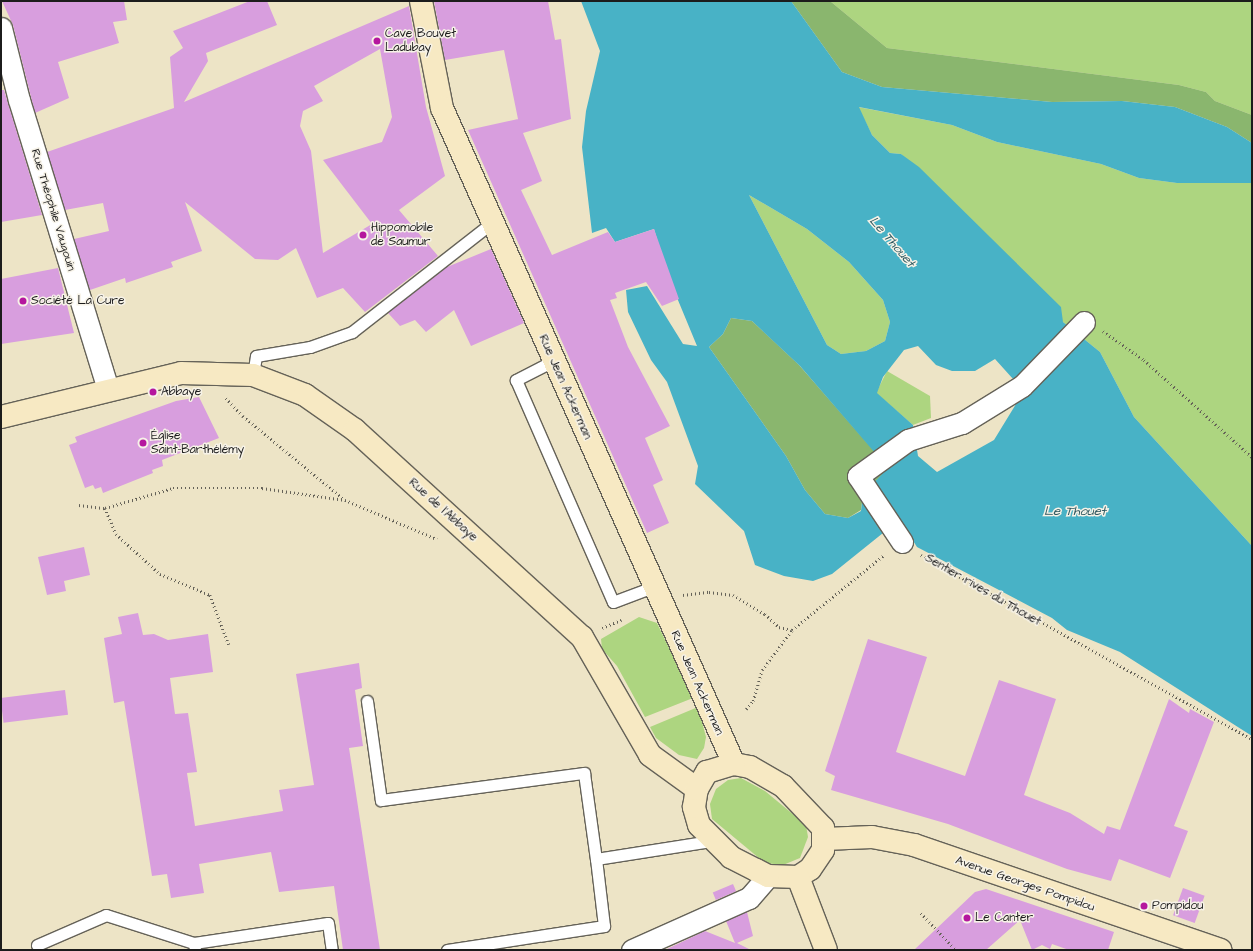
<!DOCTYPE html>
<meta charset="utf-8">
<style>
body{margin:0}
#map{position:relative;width:1253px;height:951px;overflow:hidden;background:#ede4c6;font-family:"Architects Daughter",sans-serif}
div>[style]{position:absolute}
.green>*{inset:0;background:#add580}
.forest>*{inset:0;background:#8ab66e}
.water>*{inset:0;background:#48b2c6}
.building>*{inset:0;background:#d89ede;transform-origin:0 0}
.path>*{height:2.5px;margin-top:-1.25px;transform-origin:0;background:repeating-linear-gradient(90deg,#656258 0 1px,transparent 0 4px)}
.roads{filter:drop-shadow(1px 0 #656258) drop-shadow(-1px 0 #656258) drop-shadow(0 1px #656258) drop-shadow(0 -1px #656258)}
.lane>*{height:11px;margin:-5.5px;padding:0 5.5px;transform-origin:5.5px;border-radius:5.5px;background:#fff}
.street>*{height:21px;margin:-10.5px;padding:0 10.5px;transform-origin:10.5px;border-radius:10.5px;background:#fff}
.secondary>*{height:22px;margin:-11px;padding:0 11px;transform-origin:11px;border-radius:11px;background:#f7e9c3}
.dots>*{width:11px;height:11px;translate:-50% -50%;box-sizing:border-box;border:2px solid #f7f3e8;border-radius:50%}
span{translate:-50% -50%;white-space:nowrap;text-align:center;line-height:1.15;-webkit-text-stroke:3px #f7f3e8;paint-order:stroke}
.poi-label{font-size:12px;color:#1c1c1c}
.left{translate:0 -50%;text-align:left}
.street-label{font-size:12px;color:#1c1c1c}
.water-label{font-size:13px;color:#2e5860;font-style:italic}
.frame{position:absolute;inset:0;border:2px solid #1c1c1c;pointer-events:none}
</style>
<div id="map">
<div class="green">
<div style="clip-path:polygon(830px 1px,1252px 1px,1252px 115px,1215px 101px,1206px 92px,1179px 85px,887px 48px)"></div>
<div style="clip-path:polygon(858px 107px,952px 125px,997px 142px,1101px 164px,1139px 178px,1177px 183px,1252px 183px,1252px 546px,1134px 417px,1100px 352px,1063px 322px,901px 154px,890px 153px,872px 135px)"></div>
<div style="clip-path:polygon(749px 195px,807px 229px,849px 262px,883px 300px,890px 322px,885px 341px,866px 351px,841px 354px,827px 345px)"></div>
<div style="clip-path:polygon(887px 371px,930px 396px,931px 418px,913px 425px,876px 393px)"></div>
<div style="clip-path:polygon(639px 617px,657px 623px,693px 698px,645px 717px,617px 666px,602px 649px,601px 639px)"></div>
<div style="clip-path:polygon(698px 707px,706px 737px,704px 748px,697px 759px,679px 755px,656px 738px,650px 727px)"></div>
<div style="clip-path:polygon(741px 778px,765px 791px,806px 825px,808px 837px,800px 858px,783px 865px,765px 863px,712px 819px,710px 804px,716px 789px,728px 780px)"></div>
</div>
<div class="forest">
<div style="clip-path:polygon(791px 1px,830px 1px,887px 48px,1179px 85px,1206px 92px,1215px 101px,1252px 115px,1252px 143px,1227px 127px,1175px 107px,1122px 101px,1052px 102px,882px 87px,842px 72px)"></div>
<div style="clip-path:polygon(731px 318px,752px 321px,799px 365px,889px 468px,863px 494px,861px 510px,848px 518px,825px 514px,805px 490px,786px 456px,709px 347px,723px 334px)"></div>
</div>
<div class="water">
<div style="clip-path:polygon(evenodd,581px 1px,791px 1px,842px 72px,882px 87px,1052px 102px,1122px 101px,1175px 107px,1227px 127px,1252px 143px,1252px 183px,1177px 183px,1139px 178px,1101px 164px,997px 142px,952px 125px,859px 107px,872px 135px,890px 153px,901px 154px,919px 167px,1061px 307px,1063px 322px,1100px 352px,1134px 417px,1252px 546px,1252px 736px,1120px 652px,1067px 630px,1052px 618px,917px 547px,910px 536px,883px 533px,832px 574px,813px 581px,784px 576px,755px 565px,744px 531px,695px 484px,698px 466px,667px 382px,651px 360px,628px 312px,626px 290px,647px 286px,683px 344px,697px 346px,668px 276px,654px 229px,615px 242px,606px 228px,592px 233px,582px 147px,586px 111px,600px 51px,581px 1px,749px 195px,807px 229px,849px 262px,883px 300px,890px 322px,885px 341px,866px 351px,841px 354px,827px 345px,749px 195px,581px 1px,731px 318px,752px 321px,800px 366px,888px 468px,863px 494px,861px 511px,848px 518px,825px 514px,805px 490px,786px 456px,709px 347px,723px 334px,731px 318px,581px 1px,918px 346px,936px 365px,952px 371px,975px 371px,995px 359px,1024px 391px,994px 440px,937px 472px,918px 456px,913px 425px,877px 393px,883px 377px,904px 350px,918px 346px)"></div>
</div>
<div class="building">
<div style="clip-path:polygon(2px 1px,124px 1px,127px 20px,113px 22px,119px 43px,58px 62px,69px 98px,35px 113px,13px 25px)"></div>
<div style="clip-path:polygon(evenodd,250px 1px,267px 1px,277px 25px,206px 53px,208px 61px,184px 102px,409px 6px,426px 107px,445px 176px,399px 210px,438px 256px,365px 312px,343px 288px,317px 298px,296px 248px,278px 260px,255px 259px,185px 202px,202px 251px,171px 262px,173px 267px,126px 283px,125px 278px,90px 290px,74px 239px,109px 231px,103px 203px,65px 210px,47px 152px,174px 108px,170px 57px,183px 48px,173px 31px,250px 1px,380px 49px,392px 117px,382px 142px,323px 160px,372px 224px,323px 253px,311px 151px,300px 126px,303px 111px,323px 101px,314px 86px,380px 49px)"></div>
<div style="clip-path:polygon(434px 1px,548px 1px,555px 40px,561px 39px,571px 119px,523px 133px,542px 181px,521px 190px,552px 255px,608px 232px,615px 242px,654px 229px,679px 299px,662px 306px,646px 282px,615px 293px,617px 298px,610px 300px,628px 347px,670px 426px,645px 438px,663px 480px,653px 485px,669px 523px,647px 533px,468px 130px,518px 119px,519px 124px,504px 50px,445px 60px)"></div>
<div style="clip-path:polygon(1px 90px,4px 90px,42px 215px,1px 222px)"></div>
<div style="clip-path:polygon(491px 249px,524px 323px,471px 346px,454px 310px,426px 332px,415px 320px,400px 326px,388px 313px,447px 267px)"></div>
<div style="clip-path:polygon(58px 268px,74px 333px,1px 344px,1px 279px)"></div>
<div style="clip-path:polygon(199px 397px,219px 438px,162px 460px,163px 466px,152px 470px,153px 473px,103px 493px,101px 487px,95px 489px,93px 485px,85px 488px,69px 445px,77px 442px,75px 437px,176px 401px)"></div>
<div style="clip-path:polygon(84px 547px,90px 575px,64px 581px,66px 591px,47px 595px,38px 557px)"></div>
<div style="clip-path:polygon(138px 613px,143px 635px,154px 634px,168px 640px,208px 634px,213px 672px,170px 678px,175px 714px,188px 713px,197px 772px,187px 773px,195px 826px,283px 811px,279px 790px,314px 785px,296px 674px,359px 663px,362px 688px,355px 690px,363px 746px,349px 748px,380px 950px,343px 950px,334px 886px,279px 892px,271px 852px,199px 864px,204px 893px,171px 898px,167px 874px,152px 876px,124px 701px,114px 703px,104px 638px,122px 634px,118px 617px)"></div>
<div style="clip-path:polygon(868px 639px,927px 657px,896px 752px,965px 776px,999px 680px,1056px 699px,1024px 795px,1070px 813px,1104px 834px,1107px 826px,1120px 830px,1169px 699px,1189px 713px,1190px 709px,1214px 722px,1174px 826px,1188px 831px,1170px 878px,1119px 859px,1111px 881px,1067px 869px,948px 824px,831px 790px,835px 776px,825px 771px)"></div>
<div style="left:65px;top:690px;width:25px;height:65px;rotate:83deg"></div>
<div style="left:733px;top:884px;width:8px;height:22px;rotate:67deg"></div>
<div style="left:1183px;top:888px;width:23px;height:29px;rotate:20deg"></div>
<div style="clip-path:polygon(986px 889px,1114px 932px,1108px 950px,1069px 950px,1052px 944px,1050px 949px,1042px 945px,1032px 950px,1020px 920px,986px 950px,914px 950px,975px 892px)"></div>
<div style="clip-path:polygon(747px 912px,753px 936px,737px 943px,751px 950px,665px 950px,705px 931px,735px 943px,726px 921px)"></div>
</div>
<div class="path">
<div style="left:1103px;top:331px;width:50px;rotate:35.3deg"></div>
<div style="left:1144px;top:360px;width:145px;rotate:41.9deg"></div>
<div style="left:226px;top:398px;width:25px;rotate:47deg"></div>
<div style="left:243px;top:416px;width:132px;rotate:39.5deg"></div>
<div style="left:79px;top:505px;width:26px;rotate:7deg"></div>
<div style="left:105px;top:508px;width:71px;rotate:-16.4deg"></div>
<div style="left:173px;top:488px;width:89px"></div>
<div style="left:262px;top:488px;width:84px;rotate:8.2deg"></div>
<div style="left:345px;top:500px;width:100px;rotate:23deg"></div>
<div style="left:105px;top:508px;width:28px;rotate:67deg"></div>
<div style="left:116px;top:534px;width:59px;rotate:42.3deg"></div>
<div style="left:160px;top:574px;width:54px;rotate:22.8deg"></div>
<div style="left:210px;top:595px;width:53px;rotate:69.2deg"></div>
<div style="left:921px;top:555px;width:379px;rotate:29.1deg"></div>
<div style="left:683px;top:595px;width:26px;rotate:-7deg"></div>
<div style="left:709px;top:592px;width:24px;rotate:7deg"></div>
<div style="left:733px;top:595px;width:37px;rotate:31deg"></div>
<div style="left:765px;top:614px;width:19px;rotate:43deg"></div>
<div style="left:779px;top:627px;width:13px;rotate:13deg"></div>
<div style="left:602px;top:628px;width:21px;rotate:-23deg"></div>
<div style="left:746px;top:709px;width:11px;rotate:-49deg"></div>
<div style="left:753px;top:701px;width:32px;rotate:-74deg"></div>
<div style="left:762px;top:670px;width:50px;rotate:-53.1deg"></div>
<div style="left:792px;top:630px;width:119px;rotate:-39.2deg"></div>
<div style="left:921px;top:913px;width:51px;rotate:46.6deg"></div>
</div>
<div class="roads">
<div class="lane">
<div style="left:553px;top:361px;width:42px;rotate:152.8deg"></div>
<div style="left:516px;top:380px;width:242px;rotate:66.4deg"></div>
<div style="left:613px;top:602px;width:43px;rotate:-20.6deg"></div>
<div style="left:253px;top:375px;width:19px;rotate:-81deg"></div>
<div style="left:256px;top:356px;width:55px;rotate:-9.5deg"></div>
<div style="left:310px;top:347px;width:45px;rotate:-19.7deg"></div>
<div style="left:352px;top:332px;width:179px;rotate:-38deg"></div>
<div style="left:367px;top:701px;width:100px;rotate:82deg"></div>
<div style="left:381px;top:800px;width:205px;rotate:-7.6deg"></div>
<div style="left:584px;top:773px;width:87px;rotate:82.1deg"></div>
<div style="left:596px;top:859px;width:116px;rotate:-8.9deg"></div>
<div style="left:37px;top:945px;width:75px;rotate:-23.5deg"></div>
<div style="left:106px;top:915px;width:92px;rotate:17.7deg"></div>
<div style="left:195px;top:950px;width:7px;rotate:-98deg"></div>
<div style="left:194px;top:943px;width:135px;rotate:-8.5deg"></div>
<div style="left:328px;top:923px;width:27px;rotate:82deg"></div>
<div style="left:447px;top:950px;width:159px;rotate:-8.7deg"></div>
<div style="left:604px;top:926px;width:67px;rotate:-96.8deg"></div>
</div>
<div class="street">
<div style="left:1px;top:28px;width:74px;rotate:76deg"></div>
<div style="left:19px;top:100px;width:303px;rotate:72.9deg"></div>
<div style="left:902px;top:542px;width:79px;rotate:-123.7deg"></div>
<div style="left:858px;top:476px;width:62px;rotate:-35.8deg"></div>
<div style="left:908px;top:440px;width:57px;rotate:-17.5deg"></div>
<div style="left:962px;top:423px;width:70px;rotate:-31.7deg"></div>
<div style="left:1022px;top:386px;width:89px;rotate:-45.9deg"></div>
<div style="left:632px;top:950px;width:128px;rotate:-24deg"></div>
<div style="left:749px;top:898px;width:29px;rotate:-49deg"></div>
</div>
<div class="secondary">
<div style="left:421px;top:1px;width:109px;rotate:78.9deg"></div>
<div style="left:442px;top:108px;width:718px;rotate:66.01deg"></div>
<div style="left:1px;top:417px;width:185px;rotate:-13.7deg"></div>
<div style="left:181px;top:373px;width:72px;rotate:1.6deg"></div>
<div style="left:253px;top:375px;width:56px;rotate:21deg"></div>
<div style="left:305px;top:395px;width:61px;rotate:35deg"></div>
<div style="left:355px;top:430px;width:307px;rotate:42.4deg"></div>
<div style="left:582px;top:637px;width:136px;rotate:60deg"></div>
<div style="left:650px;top:755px;width:58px;rotate:35.9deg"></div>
<div style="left:734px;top:764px;width:16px;rotate:11deg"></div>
<div style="left:750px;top:767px;width:38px;rotate:30deg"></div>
<div style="left:783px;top:786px;width:58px;rotate:46.4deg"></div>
<div style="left:823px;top:828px;width:22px;rotate:90deg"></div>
<div style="left:823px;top:850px;width:23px;rotate:124deg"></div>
<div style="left:810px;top:869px;width:14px;rotate:146deg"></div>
<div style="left:798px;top:877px;width:30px;rotate:-178deg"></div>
<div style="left:768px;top:876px;width:13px;rotate:-153deg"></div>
<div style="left:756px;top:870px;width:28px;rotate:-153deg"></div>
<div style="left:731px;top:857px;width:45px;rotate:-135deg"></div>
<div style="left:699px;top:825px;width:19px;rotate:-106deg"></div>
<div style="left:694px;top:807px;width:18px;rotate:-81deg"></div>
<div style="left:697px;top:789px;width:20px;rotate:-60deg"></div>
<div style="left:707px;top:772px;width:28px;rotate:-17deg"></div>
<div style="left:825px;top:839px;width:47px;rotate:-2.4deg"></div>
<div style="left:872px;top:837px;width:43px;rotate:10.8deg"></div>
<div style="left:914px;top:845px;width:324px;rotate:18.9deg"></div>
<div style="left:798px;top:877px;width:78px;rotate:69deg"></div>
</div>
</div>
<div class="dots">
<div style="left:377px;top:41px;background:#b5179e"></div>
<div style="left:363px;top:235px;background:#b5179e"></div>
<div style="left:23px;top:301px;background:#b5179e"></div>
<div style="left:153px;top:392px;background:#b5179e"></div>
<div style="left:143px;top:443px;background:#b5179e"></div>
<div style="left:1144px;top:906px;background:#b5179e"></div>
<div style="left:967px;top:918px;background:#b5179e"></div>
</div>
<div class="poi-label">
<span class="left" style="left:385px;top:41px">Cave Bouvet<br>Ladubay</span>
<span class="left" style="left:371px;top:235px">Hippomobile<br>de Saumur</span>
<span class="left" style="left:31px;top:301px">Société La Cure</span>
<span class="left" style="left:161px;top:392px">Abbaye</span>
<span class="left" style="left:151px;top:443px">Église<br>Saint-Barthélémy</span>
<span class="left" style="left:1152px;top:906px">Pompidou</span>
<span class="left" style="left:975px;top:918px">Le Canter</span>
</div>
<div class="street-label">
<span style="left:53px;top:210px;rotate:73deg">Rue Théophile Vaugouin</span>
<span style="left:565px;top:387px;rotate:66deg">Rue Jean Ackerman</span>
<span style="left:443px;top:510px;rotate:42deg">Rue de l'Abbaye</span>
<span style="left:983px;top:590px;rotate:30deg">Sentier rives du Thouet</span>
<span style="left:697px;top:683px;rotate:66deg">Rue Jean Ackerman</span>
<span style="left:1025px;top:884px;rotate:19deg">Avenue Georges Pompidou</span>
</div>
<div class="water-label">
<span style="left:892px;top:242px;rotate:49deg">Le Thouet</span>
<span style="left:1075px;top:511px">Le Thouet</span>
</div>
<div class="frame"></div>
</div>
